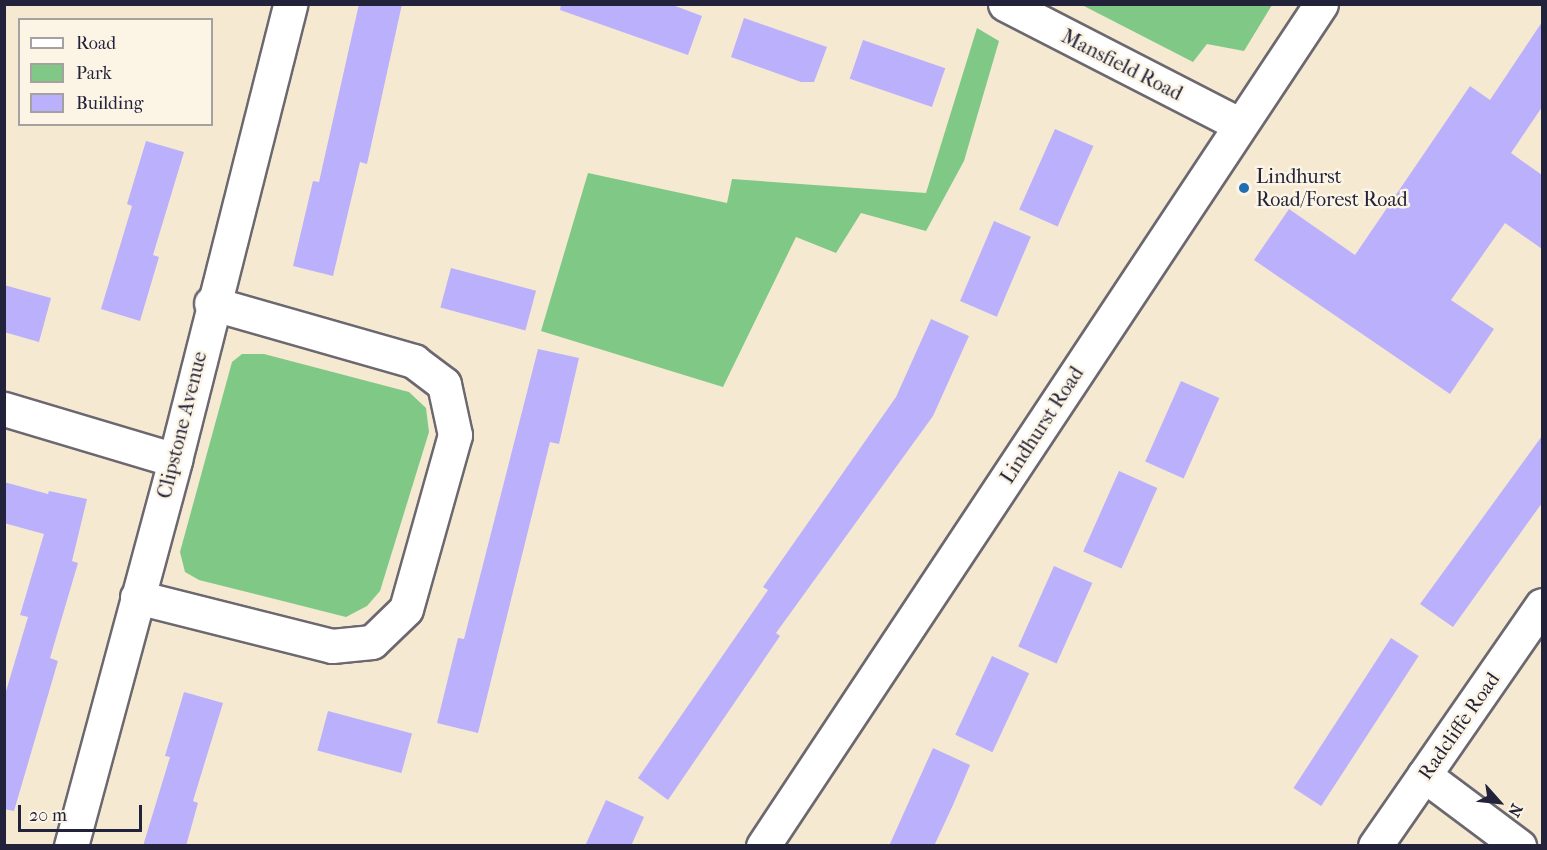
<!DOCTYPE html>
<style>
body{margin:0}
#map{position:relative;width:1547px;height:850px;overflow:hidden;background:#f6e9d1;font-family:"IM FELL French Canon",serif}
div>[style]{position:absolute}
.green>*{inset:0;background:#80c885}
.building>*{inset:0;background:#bbb0fc;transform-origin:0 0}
.roads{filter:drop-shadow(2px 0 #6c6870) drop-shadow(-2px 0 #6c6870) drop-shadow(0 2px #6c6870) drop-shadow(0 -2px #6c6870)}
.minor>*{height:33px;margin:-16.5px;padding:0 16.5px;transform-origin:16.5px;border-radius:16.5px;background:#fff}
.dots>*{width:16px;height:16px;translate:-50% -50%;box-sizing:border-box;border:3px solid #fcf5e5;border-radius:50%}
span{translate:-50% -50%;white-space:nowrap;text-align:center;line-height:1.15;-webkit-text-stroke:5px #fcf5e5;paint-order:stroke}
.street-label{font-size:20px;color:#22223b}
.poi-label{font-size:20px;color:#22223b}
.left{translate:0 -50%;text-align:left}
.frame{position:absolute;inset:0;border:6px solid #22223b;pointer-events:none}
.legend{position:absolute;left:18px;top:18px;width:195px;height:108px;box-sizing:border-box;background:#fcf5e5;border:2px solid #a5a1a1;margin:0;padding:8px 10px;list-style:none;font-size:18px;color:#22223b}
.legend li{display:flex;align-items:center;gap:12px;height:30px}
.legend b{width:30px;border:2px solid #a5a1a1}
.north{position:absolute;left:1469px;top:772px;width:60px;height:60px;-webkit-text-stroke:4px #fcf5e5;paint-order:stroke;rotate:117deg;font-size:16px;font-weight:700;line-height:24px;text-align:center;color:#22223b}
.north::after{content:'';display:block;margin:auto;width:21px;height:27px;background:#22223b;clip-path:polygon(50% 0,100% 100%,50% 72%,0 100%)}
.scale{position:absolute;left:18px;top:805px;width:124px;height:27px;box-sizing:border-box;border:3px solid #22223b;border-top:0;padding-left:8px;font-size:18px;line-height:21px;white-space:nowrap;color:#22223b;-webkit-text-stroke:4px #fcf5e5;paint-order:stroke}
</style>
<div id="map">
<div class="green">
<div style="clip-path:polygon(1082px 5px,1272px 5px,1244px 51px,1207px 44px,1193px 62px)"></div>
<div style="clip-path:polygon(977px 28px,999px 41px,964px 161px,926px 231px,861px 213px,836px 253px,796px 237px,723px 387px,541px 331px,588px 173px,727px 203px,732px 179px,926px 193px)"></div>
<div style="clip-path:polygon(242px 354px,264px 354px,409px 392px,426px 408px,429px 432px,380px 591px,367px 606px,346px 617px,199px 580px,185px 572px,180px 552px,232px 362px)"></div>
</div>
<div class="building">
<div style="clip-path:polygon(359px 4px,402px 4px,367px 164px,360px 162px,333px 276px,293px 266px,313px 181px,319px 182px)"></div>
<div style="clip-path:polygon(561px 4px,670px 4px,702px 16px,688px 55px,560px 10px)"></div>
<div style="clip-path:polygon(744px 18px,827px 47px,814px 82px,801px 82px,731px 57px)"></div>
<div style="clip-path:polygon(1542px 22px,1542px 107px,1511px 153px,1542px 175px,1542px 249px,1505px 223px,1451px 300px,1494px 329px,1450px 394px,1254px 260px,1289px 209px,1355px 255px,1470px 86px,1490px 100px)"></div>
<div style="left:863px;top:40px;width:87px;height:41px;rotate:19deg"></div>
<div style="left:1055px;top:129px;width:42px;height:88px;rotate:24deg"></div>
<div style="clip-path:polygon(146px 141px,184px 152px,153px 255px,159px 257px,140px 321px,101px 309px,132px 206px,127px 204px)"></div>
<div style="left:994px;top:221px;width:40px;height:87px;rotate:23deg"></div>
<div style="left:451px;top:268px;width:88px;height:41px;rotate:15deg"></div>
<div style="clip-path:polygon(4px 285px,51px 298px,39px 342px,4px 332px)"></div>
<div style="clip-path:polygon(931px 319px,969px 336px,933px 416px,776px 633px,780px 636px,668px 800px,638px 778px,768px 590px,763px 587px,896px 397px)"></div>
<div style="clip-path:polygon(538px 349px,579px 358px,559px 444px,550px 442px,478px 733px,437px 723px,458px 638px,464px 639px)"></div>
<div style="left:1181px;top:381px;width:42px;height:88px;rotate:24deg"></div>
<div style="clip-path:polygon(1542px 436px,1542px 503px,1453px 627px,1420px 604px)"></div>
<div style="left:1119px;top:471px;width:42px;height:88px;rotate:24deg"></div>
<div style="clip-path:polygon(4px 482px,48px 494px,49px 491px,87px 499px,72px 561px,78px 563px,50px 658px,58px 661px,14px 811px,4px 809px,4px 698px,28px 617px,20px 615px,44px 534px,4px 523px)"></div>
<div style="left:1054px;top:566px;width:42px;height:88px;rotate:24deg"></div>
<div style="left:1391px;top:638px;width:33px;height:179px;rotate:33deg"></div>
<div style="left:992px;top:656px;width:41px;height:87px;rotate:25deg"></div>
<div style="clip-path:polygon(184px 692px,223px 703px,193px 801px,198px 803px,186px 846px,143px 846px,170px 757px,165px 756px)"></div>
<div style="left:328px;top:711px;width:87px;height:41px;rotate:15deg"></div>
<div style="clip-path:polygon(933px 748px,970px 765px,953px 805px,934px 846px,889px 846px)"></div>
<div style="clip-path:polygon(606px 800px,644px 817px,631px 846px,585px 846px)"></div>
</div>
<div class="roads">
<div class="minor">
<div style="left:1005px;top:4px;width:264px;rotate:27.2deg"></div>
<div style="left:4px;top:409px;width:178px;rotate:16.6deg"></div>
<div style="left:137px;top:597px;width:201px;rotate:14.1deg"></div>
<div style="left:332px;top:646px;width:40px;rotate:-5.7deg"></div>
<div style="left:372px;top:642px;width:47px;rotate:-44.1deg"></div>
<div style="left:406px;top:609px;width:181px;rotate:-74.3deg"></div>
<div style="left:455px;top:435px;width:52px;rotate:-102.2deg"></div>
<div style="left:444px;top:384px;width:38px;rotate:-143deg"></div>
<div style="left:414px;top:361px;width:211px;rotate:-164.1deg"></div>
<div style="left:1424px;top:775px;width:119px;rotate:36.8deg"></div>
<div style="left:71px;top:846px;width:400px;rotate:-74.9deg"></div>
<div style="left:175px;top:460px;width:470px;rotate:-75.8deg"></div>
<div style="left:763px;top:846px;width:1010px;rotate:-56.47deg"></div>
<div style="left:1375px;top:846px;width:293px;rotate:-55.3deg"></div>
</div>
</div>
<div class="dots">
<div style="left:1244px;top:188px;background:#1f6fb2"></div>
</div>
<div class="street-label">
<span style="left:1122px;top:65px;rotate:27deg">Mansfield Road</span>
<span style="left:182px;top:425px;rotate:-76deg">Clipstone Avenue</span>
<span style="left:1042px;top:425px;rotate:-57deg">Lindhurst Road</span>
<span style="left:1459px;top:726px;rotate:-55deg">Radcliffe Road</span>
</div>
<div class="poi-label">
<span class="left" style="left:1256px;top:188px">Lindhurst<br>Road/Forest Road</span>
</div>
<div class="frame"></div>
<ul class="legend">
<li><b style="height:8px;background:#fff"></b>Road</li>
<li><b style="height:16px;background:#80c885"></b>Park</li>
<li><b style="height:16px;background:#bbb0fc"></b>Building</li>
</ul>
<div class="north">N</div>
<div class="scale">20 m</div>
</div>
